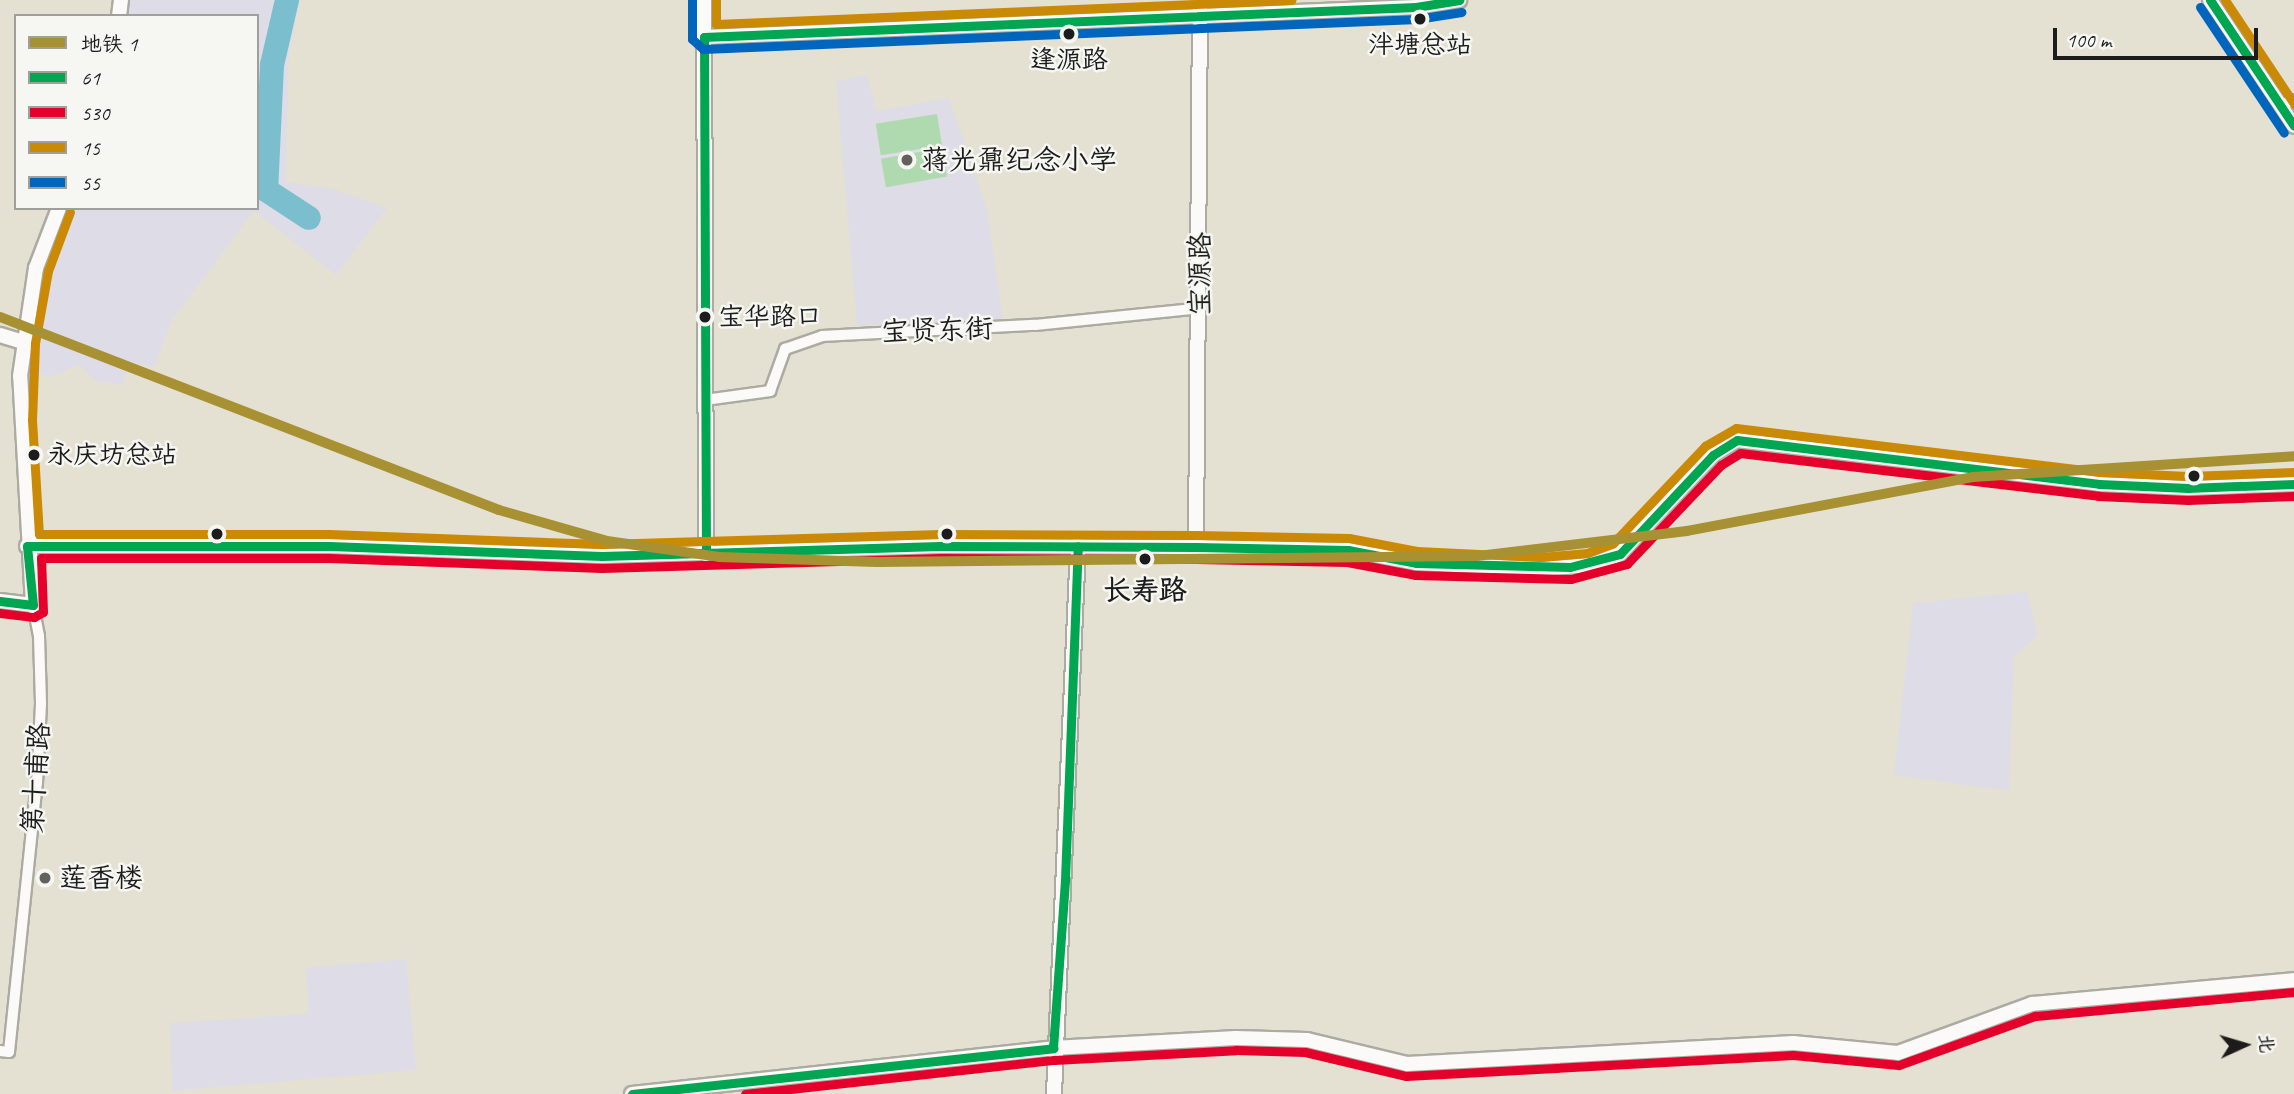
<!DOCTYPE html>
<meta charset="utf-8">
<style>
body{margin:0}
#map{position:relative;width:2294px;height:1094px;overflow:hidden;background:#e4e1d2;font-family:Caveat,"LXGW WenKai TC",sans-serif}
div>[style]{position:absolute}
.built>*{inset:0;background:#dedce7}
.green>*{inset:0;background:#afd9ae;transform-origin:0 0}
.river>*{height:24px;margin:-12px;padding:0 12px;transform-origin:12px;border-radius:12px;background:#7bbece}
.roads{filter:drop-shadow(2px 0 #acaba1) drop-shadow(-2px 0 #acaba1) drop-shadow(0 2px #acaba1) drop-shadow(0 -2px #acaba1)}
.minor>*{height:10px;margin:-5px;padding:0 5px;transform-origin:5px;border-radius:5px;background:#fbfaf8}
.tertiary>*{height:14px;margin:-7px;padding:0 7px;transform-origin:7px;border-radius:7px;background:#fbfaf8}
.bus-1>*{height:9px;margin:-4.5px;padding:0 4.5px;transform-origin:4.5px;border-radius:4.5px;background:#00a651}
.bus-2>*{height:9px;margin:-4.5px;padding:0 4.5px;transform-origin:4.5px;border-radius:4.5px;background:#e4002b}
.bus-3>*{height:9px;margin:-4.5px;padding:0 4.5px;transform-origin:4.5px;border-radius:4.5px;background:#cb8a06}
.bus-4>*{height:9px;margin:-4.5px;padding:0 4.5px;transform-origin:4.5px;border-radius:4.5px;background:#0065bd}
.metro-1>*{height:10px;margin:-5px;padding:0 5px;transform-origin:5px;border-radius:5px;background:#a89132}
.dots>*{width:19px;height:19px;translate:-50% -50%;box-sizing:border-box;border:4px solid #f6f6f2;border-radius:50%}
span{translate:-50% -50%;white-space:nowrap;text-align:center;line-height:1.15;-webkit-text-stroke:5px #f6f6f2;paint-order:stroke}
.bus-label{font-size:26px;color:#1c1c1c}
.left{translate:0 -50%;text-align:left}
.poi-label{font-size:28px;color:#1c1c1c}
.street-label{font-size:28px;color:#1c1c1c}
.stop-label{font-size:28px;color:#1c1c1c;font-weight:700}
.legend{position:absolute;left:14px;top:14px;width:245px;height:196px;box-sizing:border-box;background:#f6f6f2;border:2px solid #9f9f9c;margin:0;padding:9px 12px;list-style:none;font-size:21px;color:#1c1c1c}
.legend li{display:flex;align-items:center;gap:14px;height:35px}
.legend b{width:35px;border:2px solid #9f9f9c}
.north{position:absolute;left:2210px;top:1010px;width:70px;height:70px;-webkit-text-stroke:5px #f6f6f2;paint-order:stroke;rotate:86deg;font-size:19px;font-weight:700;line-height:28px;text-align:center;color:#1c1c1c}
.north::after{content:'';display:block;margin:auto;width:24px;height:32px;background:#1c1c1c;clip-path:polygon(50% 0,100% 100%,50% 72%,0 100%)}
.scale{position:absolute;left:2053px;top:28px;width:205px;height:32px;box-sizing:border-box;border:4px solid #1c1c1c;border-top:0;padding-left:9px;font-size:21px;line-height:24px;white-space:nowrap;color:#1c1c1c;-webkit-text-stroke:5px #f6f6f2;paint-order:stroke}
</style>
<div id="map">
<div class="built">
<div style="clip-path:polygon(129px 0,300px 0,289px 52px,286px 182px,331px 188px,387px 208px,336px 275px,254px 211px,172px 320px,154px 367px,131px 362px,122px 385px,96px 381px,79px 365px,52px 376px,26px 373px,38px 291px,71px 208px,257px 208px,257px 16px,128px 16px)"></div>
<div style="clip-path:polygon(866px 74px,877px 111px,949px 98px,987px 209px,1003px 320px,857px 325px,836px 82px)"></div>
<div style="clip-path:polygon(2027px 592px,2038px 636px,2014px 656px,2009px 791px,1894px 775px,1913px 603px)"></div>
<div style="clip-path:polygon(406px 959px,416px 1070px,172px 1091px,170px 1023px,309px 1014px,306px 968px)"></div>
</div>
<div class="green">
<div style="left:937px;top:114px;width:32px;height:62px;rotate:81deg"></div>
<div style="left:942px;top:148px;width:29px;height:62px;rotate:80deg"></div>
</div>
<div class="river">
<div style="left:287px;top:0;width:67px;rotate:103deg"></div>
<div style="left:272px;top:65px;width:125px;rotate:92.7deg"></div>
<div style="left:266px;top:190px;width:51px;rotate:33.1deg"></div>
</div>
<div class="roads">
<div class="minor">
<div style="left:2281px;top:105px;width:14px;rotate:-21deg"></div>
<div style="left:705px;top:400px;width:66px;rotate:-7.9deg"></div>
<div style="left:770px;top:391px;width:45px;rotate:-70.3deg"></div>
<div style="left:785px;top:349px;width:39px;rotate:-19deg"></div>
<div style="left:822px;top:336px;width:213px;rotate:-3deg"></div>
<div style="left:1035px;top:325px;width:167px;rotate:-5.8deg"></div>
<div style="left:0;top:1051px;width:9px;rotate:6deg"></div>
<div style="left:9px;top:1052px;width:270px;rotate:-84.1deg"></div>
<div style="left:37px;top:783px;width:80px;rotate:-87.1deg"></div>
<div style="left:41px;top:703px;width:67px;rotate:-91.7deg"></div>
<div style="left:39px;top:636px;width:32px;rotate:-101deg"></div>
</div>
<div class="tertiary">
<div style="left:704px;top:0;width:554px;rotate:89.79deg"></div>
<div style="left:2210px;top:0;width:151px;rotate:56.3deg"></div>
<div style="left:119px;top:16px;width:16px;rotate:-83deg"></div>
<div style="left:704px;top:37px;width:713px;rotate:-2.41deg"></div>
<div style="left:1416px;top:7px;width:44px;rotate:-9.2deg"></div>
<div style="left:0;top:335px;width:24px;rotate:17deg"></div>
<div style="left:27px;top:546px;width:302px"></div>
<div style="left:329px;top:546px;width:273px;rotate:2.1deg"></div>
<div style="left:602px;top:556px;width:338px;rotate:-1.7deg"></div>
<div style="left:940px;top:546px;width:256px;rotate:0.2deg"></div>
<div style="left:1196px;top:547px;width:152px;rotate:1.1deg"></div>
<div style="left:1348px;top:550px;width:69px;rotate:10.8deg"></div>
<div style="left:1416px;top:563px;width:125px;rotate:2.7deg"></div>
<div style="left:1541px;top:569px;width:49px;rotate:-4.7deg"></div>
<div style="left:1590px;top:565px;width:32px;rotate:-20deg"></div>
<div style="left:1620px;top:554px;width:136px;rotate:-46.8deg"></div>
<div style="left:1713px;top:455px;width:28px;rotate:-32deg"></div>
<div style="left:1737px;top:440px;width:365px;rotate:6.9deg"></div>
<div style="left:2099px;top:484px;width:89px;rotate:2.6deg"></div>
<div style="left:2188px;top:488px;width:106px;rotate:-2.2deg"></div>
<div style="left:1196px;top:547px;width:547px;rotate:-89.58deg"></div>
<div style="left:0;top:601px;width:33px;rotate:7deg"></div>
<div style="left:33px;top:605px;width:229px;rotate:-93.2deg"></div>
<div style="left:20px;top:376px;width:109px;rotate:-81.6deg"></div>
<div style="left:36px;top:268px;width:64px;rotate:-69deg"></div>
<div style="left:632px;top:1094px;width:424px;rotate:-6.2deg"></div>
<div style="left:1053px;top:1048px;width:183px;rotate:-3.1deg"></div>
<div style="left:1236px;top:1038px;width:71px;rotate:1.6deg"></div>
<div style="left:1307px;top:1040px;width:103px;rotate:13.5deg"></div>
<div style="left:1407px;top:1064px;width:387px;rotate:-3.1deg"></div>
<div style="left:1793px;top:1043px;width:105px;rotate:5.4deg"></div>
<div style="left:1898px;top:1053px;width:143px;rotate:-20.1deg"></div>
<div style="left:2032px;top:1004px;width:263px;rotate:-5.2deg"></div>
<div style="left:1054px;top:1094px;width:549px;rotate:-87.49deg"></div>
</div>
</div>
<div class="bus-1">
<div style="left:2210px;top:0;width:151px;rotate:56.3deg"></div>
<div style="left:706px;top:554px;width:517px;rotate:-90.22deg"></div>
<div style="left:704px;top:37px;width:713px;rotate:-2.41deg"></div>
<div style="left:1416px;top:7px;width:44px;rotate:-9.2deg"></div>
<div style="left:0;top:601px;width:33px;rotate:7deg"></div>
<div style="left:33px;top:605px;width:59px;rotate:-95.8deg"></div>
<div style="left:27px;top:546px;width:302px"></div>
<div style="left:329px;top:546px;width:273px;rotate:2.1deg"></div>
<div style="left:602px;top:556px;width:338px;rotate:-1.7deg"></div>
<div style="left:940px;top:546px;width:256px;rotate:0.2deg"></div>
<div style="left:1196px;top:547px;width:152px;rotate:1.1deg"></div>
<div style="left:1348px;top:550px;width:69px;rotate:10.8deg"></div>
<div style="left:1416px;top:563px;width:154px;rotate:1.5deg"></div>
<div style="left:1570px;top:567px;width:52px;rotate:-14.6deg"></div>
<div style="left:1620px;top:554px;width:136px;rotate:-46.8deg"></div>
<div style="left:1713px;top:455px;width:28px;rotate:-32deg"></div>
<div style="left:1737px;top:440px;width:365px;rotate:6.9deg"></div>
<div style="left:2099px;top:484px;width:89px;rotate:2.6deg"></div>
<div style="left:2188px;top:488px;width:106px;rotate:-2.2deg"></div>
<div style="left:632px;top:1094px;width:424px;rotate:-6.2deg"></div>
<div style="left:1053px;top:1048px;width:168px;rotate:-85.9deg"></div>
<div style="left:1065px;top:880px;width:334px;rotate:-87.8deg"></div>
</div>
<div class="bus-2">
<div style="left:0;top:613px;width:34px;rotate:7deg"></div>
<div style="left:34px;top:617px;width:10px;rotate:-29deg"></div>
<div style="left:43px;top:612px;width:54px;rotate:-92.1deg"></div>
<div style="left:41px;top:558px;width:288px"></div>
<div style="left:329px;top:558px;width:273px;rotate:2.1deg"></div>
<div style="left:602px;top:568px;width:338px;rotate:-1.7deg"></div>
<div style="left:940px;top:558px;width:256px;rotate:0.2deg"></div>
<div style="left:1196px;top:559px;width:151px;rotate:1.1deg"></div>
<div style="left:1347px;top:562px;width:69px;rotate:10.8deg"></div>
<div style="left:1415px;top:575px;width:156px;rotate:1.5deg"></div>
<div style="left:1571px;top:579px;width:58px;rotate:-15deg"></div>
<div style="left:1627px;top:564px;width:137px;rotate:-46.5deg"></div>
<div style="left:1721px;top:465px;width:22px;rotate:-32deg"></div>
<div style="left:1740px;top:453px;width:361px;rotate:6.8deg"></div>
<div style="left:2098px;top:496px;width:90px;rotate:2.5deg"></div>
<div style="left:2188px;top:500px;width:106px;rotate:-2.2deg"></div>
<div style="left:745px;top:1094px;width:311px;rotate:-6.3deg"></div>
<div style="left:1054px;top:1060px;width:182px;rotate:-3.1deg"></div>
<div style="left:1236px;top:1050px;width:69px;rotate:1.7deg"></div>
<div style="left:1305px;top:1052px;width:104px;rotate:13.4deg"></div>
<div style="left:1406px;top:1076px;width:388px;rotate:-3.1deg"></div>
<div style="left:1793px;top:1055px;width:106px;rotate:5.4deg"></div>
<div style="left:1899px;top:1065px;width:145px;rotate:-19.8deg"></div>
<div style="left:2035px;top:1016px;width:260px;rotate:-5.3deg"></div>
</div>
<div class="bus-3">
<div style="left:716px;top:0;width:24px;rotate:90deg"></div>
<div style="left:716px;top:24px;width:576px;rotate:-2.39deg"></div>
<div style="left:2225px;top:0;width:125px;rotate:56.4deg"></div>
<div style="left:70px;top:212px;width:63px;rotate:110.4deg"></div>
<div style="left:48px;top:271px;width:73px;rotate:100.2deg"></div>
<div style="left:35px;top:343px;width:77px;rotate:92.2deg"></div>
<div style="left:32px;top:420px;width:114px;rotate:86.5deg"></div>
<div style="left:39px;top:534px;width:290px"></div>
<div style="left:329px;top:534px;width:273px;rotate:2.1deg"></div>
<div style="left:602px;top:544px;width:338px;rotate:-1.7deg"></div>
<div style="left:940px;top:534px;width:256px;rotate:0.2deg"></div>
<div style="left:1196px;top:535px;width:153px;rotate:1.1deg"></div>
<div style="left:1349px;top:538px;width:69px;rotate:10.8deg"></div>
<div style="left:1417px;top:551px;width:124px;rotate:2.8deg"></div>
<div style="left:1541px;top:557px;width:46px;rotate:-5deg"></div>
<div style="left:1587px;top:553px;width:28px;rotate:-21deg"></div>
<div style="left:1613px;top:543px;width:134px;rotate:-46.5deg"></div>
<div style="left:1705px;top:446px;width:36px;rotate:-30deg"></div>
<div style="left:1736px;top:428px;width:367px;rotate:6.9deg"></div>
<div style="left:2100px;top:472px;width:88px;rotate:2.6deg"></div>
<div style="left:2188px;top:476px;width:106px;rotate:-2.2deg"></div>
</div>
<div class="bus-4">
<div style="left:692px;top:0;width:39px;rotate:90deg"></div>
<div style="left:692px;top:39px;width:15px;rotate:42deg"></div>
<div style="left:703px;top:49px;width:715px;rotate:-2.41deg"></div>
<div style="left:1417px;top:19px;width:45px;rotate:-9deg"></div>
<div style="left:2200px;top:7px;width:151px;rotate:56.3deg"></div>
</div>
<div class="metro-1">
<div style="left:0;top:317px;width:535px;rotate:21.15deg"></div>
<div style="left:499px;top:510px;width:112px;rotate:16deg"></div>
<div style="left:607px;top:541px;width:113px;rotate:8.1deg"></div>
<div style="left:719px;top:557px;width:158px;rotate:1.8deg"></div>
<div style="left:877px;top:562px;width:600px;rotate:-0.57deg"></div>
<div style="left:1477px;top:556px;width:211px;rotate:-6.8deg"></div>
<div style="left:1687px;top:531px;width:291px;rotate:-10.7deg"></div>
<div style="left:1973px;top:477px;width:322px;rotate:-3.7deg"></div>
</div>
<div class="dots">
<div style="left:1420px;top:19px;background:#1c1c1c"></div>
<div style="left:1069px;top:34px;background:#1c1c1c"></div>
<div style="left:907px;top:160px;background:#62615c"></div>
<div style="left:705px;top:317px;background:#1c1c1c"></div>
<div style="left:34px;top:455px;background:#1c1c1c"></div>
<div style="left:2194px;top:476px;background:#1c1c1c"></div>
<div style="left:217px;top:534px;background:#1c1c1c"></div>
<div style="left:947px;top:534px;background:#1c1c1c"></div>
<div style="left:1145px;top:559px;background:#1c1c1c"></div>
<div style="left:45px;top:878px;background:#62615c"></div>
</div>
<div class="bus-label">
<span style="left:1420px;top:45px">泮塘总站</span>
<span style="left:1069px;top:60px">逢源路</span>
<span class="left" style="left:718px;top:317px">宝华路口</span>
<span class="left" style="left:47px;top:455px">永庆坊总站</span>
</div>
<div class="poi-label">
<span class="left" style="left:921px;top:160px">蒋光鼐纪念小学</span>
<span class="left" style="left:59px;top:878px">莲香楼</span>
</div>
<div class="street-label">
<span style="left:1200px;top:274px;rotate:-90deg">宝源路</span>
<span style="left:937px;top:330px;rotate:-2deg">宝贤东街</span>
<span style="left:36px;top:778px;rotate:-86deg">第十甫路</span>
</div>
<div class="stop-label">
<span style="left:1145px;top:590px">长寿路</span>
</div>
<ul class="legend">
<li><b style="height:9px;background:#a89132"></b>地铁 1</li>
<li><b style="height:9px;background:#00a651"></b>61</li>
<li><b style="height:9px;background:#e4002b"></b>530</li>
<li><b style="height:9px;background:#cb8a06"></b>15</li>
<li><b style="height:9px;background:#0065bd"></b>55</li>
</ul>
<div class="north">北</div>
<div class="scale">100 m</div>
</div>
